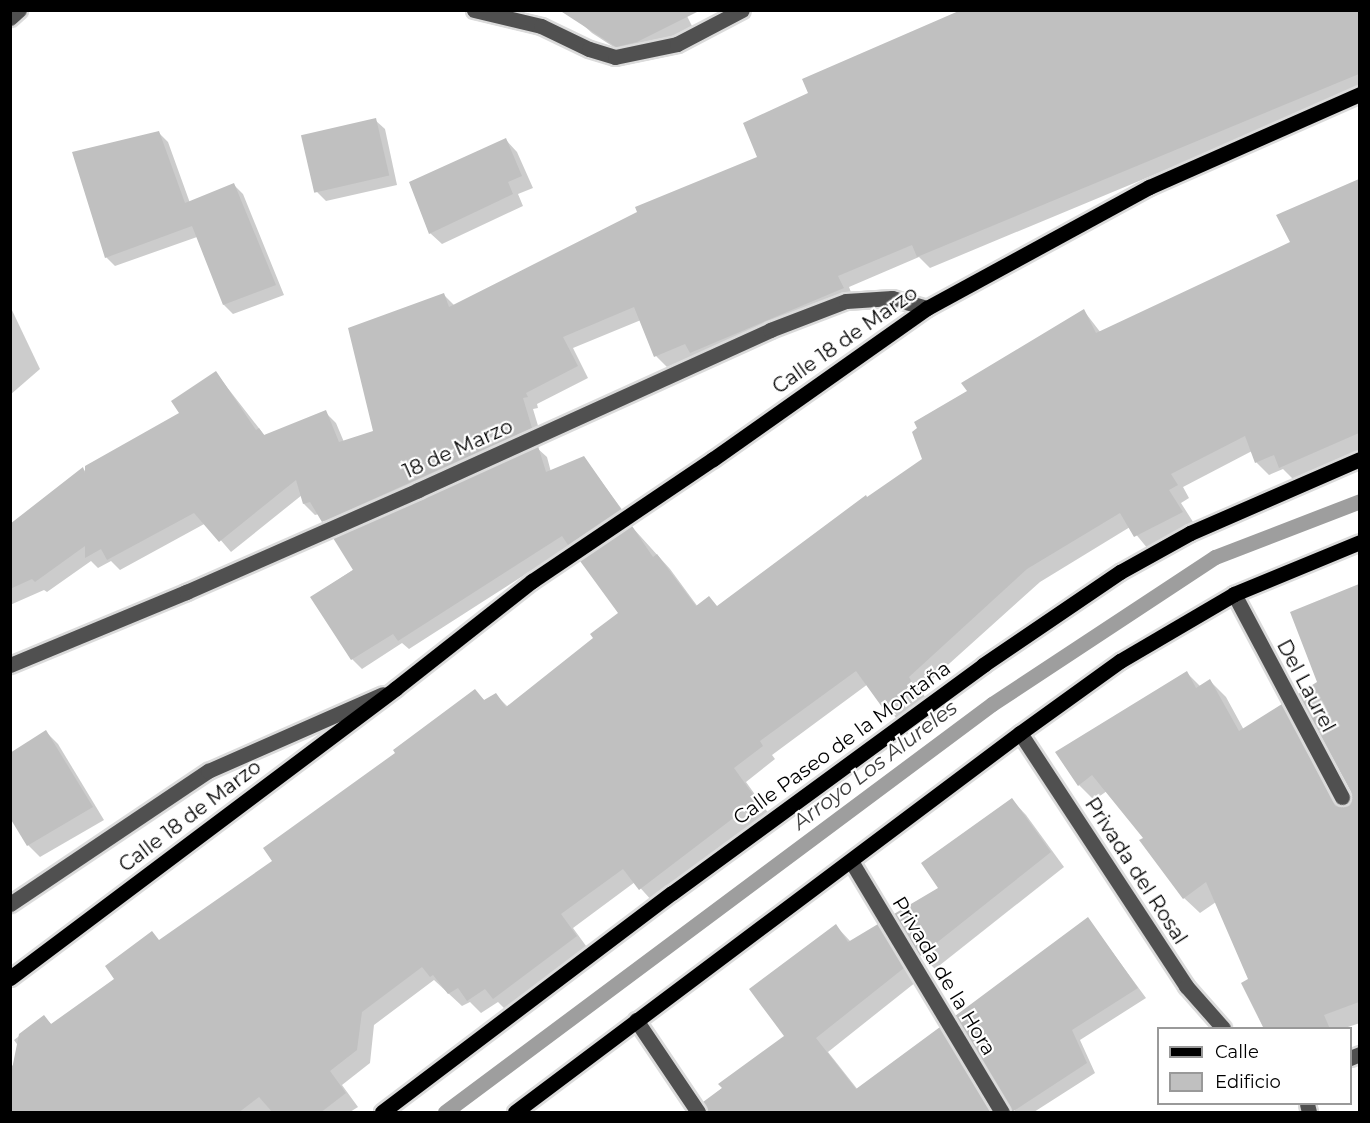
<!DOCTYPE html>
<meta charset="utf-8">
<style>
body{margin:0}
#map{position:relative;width:1370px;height:1123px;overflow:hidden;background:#fff;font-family:Montserrat,sans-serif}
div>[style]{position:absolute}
.shadow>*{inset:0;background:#0003}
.stream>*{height:15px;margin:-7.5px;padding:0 7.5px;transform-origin:7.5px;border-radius:7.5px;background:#9e9e9e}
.building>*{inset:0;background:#c0c0c0;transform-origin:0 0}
.roads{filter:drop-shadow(2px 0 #dbdbdb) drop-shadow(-2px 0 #dbdbdb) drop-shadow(0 2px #dbdbdb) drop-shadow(0 -2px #dbdbdb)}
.minor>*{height:15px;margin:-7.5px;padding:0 7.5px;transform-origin:7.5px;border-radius:7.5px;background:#505050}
.major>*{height:15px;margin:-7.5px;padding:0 7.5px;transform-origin:7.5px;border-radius:7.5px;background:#000}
span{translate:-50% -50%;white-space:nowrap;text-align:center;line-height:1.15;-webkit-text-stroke:4.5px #fff;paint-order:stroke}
.street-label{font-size:20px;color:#000}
.water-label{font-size:21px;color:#3f3f3f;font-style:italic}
.frame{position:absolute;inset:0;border:12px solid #000;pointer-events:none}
.legend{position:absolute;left:1157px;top:1027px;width:195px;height:78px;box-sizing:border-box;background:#fff;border:2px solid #999;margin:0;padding:8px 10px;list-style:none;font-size:18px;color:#000}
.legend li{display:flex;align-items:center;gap:12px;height:30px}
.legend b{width:30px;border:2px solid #999}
</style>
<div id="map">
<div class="shadow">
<div style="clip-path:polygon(684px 10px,693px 28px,647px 51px,626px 55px,592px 33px,582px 24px)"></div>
<div style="clip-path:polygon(964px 10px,1360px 10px,1360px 89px,930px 268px,919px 257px,849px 287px,854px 300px,702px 364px,694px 356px,667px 367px,656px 356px,641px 320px,573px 348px,588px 378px,537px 404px,538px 408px,533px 409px,542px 439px,334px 532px,319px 514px,315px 515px,304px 504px,302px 495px,231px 552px,206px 523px,120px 570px,111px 561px,98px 568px,91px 561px,47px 592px,44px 590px,10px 605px,10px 526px,83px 469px,87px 473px,181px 413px,216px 373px,265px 436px,325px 412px,336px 423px,344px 442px,375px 432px,444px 295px,455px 306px,759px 158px,810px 94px)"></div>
<div style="clip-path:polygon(375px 120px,385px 129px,397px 185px,326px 201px,317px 192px)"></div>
<div style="clip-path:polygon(159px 133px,168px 142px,190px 203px,234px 185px,243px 194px,284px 295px,233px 314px,224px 305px,197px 237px,115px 266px,106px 257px)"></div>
<div style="clip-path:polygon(506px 140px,517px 152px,533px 188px,518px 194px,523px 206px,442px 244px,430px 233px)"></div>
<div style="clip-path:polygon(1360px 181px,1360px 451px,1293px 479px,1283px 469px,1269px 475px,1256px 462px,1252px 451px,1183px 487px,1189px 498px,1181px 503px,1195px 525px,1148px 549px,1130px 527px,1040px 582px,920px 690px,926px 698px,897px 719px,868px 684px,772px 755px,775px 759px,746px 782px,769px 814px,653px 902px,635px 882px,573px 928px,589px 950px,507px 1011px,498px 1002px,481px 1013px,470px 1002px,462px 1006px,434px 980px,374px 1025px,370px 1063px,342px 1085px,358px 1107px,350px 1112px,10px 1112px,10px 1068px,24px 1054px,14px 1040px,44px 1017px,52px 1025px,117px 980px,160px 941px,274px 861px,397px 753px,475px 691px,485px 701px,495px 694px,508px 707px,595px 638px,620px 614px,632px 527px,670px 569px,698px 607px,718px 607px,924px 460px,969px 392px,1084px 311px,1101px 333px,1292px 243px,1278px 216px)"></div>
<div style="clip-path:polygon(10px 306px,40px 369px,10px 395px)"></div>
<div style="clip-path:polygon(537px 448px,547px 457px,551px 472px,584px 458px,629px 519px,579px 553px,571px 545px,409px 649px,402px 643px,362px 669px,352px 659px,312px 597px)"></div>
<div style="clip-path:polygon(1360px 586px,1360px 1023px,1345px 1028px,1266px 1028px,1250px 980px,1216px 902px,1200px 913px,1184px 898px,1145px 838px,1107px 791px,1094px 800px,1079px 785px,1187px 673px,1201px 687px,1210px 681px,1226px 697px,1244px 730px,1281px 706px,1297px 722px,1342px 807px,1347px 807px,1352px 802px,1352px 792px,1319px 683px,1292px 613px)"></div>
<div style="clip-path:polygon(46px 732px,58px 744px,104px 820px,40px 857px,28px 845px)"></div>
<div style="clip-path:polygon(1012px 800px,1026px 815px,1064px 867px,935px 969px,921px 955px,940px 888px)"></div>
<div style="clip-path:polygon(1088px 919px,1146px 998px,1080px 1040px,1095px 1073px,1034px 1112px,1014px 1112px)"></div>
<div style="clip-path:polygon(836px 926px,851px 942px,877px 926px,890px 939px,916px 982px,828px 1052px,858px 1090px,939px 1029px,952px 1042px,996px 1112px,708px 1112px,705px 1102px,786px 1036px)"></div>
</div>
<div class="stream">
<div style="left:445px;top:1112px;width:682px;rotate:-36.72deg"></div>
<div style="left:992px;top:704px;width:267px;rotate:-33.4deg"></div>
<div style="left:1215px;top:557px;width:155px;rotate:-21.1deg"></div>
</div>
<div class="building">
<div style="clip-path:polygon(559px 10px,701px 10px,637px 42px,616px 47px)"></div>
<div style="clip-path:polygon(961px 10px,1359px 10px,1359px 74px,917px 257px,912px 245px,838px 276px,844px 288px,690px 353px,685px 344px,654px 357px,634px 307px,563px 337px,578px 366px,526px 393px,528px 397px,523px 398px,532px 428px,322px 522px,310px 502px,303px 504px,296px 480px,219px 542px,194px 513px,107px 560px,101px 549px,85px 558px,85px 546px,35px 582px,32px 579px,10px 589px,10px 524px,83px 467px,85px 473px,85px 466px,179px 413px,171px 401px,216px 371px,256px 430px,259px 428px,264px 435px,326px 410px,339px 442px,373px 431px,348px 328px,444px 293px,449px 307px,637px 212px,635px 207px,757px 157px,743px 123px,808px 93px,802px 79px)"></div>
<div style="left:376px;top:118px;width:59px;height:77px;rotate:77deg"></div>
<div style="clip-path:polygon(159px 131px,185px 203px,234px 183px,276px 285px,223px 305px,192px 226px,105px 258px,72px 152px)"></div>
<div style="clip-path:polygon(506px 138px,522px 176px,508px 182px,513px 194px,429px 234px,409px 182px)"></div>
<div style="clip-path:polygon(1359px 179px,1359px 433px,1279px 468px,1274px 455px,1255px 463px,1245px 436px,1171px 474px,1178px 485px,1169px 490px,1183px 512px,1134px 537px,1120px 513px,1027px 569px,909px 677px,914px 685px,882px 707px,856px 671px,760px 741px,763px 746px,734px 768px,757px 800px,639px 890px,623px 869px,561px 914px,577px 936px,493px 999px,485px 989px,467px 1001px,458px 988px,448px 994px,433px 975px,430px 977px,422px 967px,362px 1012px,357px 1050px,330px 1071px,346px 1093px,320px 1113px,273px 1113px,259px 1097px,238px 1113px,10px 1113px,10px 1079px,19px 1034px,44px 1015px,51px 1024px,114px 979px,105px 966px,152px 931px,159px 940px,272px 861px,263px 848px,395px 753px,393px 750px,475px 689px,484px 700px,496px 693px,506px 707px,593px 638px,590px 634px,618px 613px,580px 561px,632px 526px,653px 557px,657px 554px,696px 606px,709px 596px,717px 606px,866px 495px,867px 497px,922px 459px,912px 432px,917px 428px,914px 422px,967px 391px,961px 383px,1084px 309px,1096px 333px,1290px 242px,1276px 215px)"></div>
<div style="clip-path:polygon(538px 446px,546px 472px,584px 456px,621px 509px,568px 545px,562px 536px,398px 641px,393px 634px,351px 660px,310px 597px,353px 570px,333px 538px)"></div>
<div style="clip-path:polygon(1359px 584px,1359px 1002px,1324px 1015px,1330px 1029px,1264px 1029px,1241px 983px,1248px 979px,1206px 882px,1183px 899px,1139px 840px,1143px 838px,1092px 775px,1078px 786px,1055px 752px,1187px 671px,1196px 688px,1210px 679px,1239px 731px,1282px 704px,1333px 802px,1341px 807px,1347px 805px,1352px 798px,1351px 792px,1298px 694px,1317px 682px,1290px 612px)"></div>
<div style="clip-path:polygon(46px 730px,93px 807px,27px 846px,10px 818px,10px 753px)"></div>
<div style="clip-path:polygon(1012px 798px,1051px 852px,920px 956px,894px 914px,938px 888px,921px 863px)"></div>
<div style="clip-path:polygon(1088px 917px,1138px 988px,1072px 1030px,1087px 1063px,1012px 1112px,955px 1016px)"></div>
<div style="clip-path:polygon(836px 924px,848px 942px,878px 924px,904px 968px,816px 1038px,856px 1089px,940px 1027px,991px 1113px,708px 1113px,703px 1102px,722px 1088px,718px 1084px,784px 1036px,749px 989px)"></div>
</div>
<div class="roads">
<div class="minor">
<div style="left:474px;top:10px;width:69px;rotate:13.4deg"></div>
<div style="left:541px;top:26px;width:53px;rotate:25.6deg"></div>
<div style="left:589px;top:49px;width:27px;rotate:17deg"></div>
<div style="left:615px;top:57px;width:63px;rotate:-11.8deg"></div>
<div style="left:677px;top:44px;width:73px;rotate:-27.6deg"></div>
<div style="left:10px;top:18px;width:12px;rotate:-42deg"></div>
<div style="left:1234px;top:594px;width:230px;rotate:62deg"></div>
<div style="left:10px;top:665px;width:191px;rotate:-22.5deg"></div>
<div style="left:186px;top:592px;width:253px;rotate:-23.7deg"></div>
<div style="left:418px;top:490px;width:387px;rotate:-24.4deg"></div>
<div style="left:770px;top:330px;width:81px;rotate:-20.9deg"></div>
<div style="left:846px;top:301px;width:46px;rotate:-3.7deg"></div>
<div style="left:892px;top:298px;width:36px;rotate:16deg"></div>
<div style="left:1020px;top:733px;width:303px;rotate:56.7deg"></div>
<div style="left:1186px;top:986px;width:56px;rotate:48.6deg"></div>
<div style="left:851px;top:861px;width:293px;rotate:59deg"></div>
<div style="left:10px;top:904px;width:239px;rotate:-33.9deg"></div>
<div style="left:208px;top:771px;width:191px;rotate:-23.7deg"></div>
<div style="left:636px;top:1020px;width:111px;rotate:56deg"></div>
<div style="left:1350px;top:1058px;width:11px;rotate:-22deg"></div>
<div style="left:1307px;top:1104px;width:8px;rotate:76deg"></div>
</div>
<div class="major">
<div style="left:10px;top:978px;width:483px;rotate:-36.9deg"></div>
<div style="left:396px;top:688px;width:173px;rotate:-38.2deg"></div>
<div style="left:532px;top:581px;width:218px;rotate:-34deg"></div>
<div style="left:713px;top:459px;width:262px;rotate:-35.2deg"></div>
<div style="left:927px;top:308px;width:253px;rotate:-28.6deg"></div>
<div style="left:1149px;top:187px;width:231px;rotate:-23.8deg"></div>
<div style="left:382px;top:1112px;width:363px;rotate:-37.1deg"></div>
<div style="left:672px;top:893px;width:386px;rotate:-36.2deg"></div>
<div style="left:983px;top:665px;width:166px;rotate:-34.2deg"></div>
<div style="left:1120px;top:572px;width:80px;rotate:-29.1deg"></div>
<div style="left:1190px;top:533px;width:185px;rotate:-23.5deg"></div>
<div style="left:515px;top:1112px;width:631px;rotate:-36.89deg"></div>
<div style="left:1020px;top:733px;width:123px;rotate:-35.8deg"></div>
<div style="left:1120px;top:661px;width:132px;rotate:-30.4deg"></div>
<div style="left:1234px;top:594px;width:136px;rotate:-22.4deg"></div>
</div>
</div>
<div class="street-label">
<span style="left:845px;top:340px;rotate:-35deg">Calle 18 de Marzo</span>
<span style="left:458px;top:449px;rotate:-24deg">18 de Marzo</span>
<span style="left:1306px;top:686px;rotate:62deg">Del Laurel</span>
<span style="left:842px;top:743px;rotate:-36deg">Calle Paseo de la Montaña</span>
<span style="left:190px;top:816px;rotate:-37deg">Calle 18 de Marzo</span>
<span style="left:1136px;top:871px;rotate:57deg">Privada del Rosal</span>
<span style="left:944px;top:976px;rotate:59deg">Privada de la Hora</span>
</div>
<div class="water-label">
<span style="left:875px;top:765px;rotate:-37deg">Arroyo Los Alureles</span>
</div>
<div class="frame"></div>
<ul class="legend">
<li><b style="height:8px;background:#000"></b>Calle</li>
<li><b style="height:16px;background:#c0c0c0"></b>Edificio</li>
</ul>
</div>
